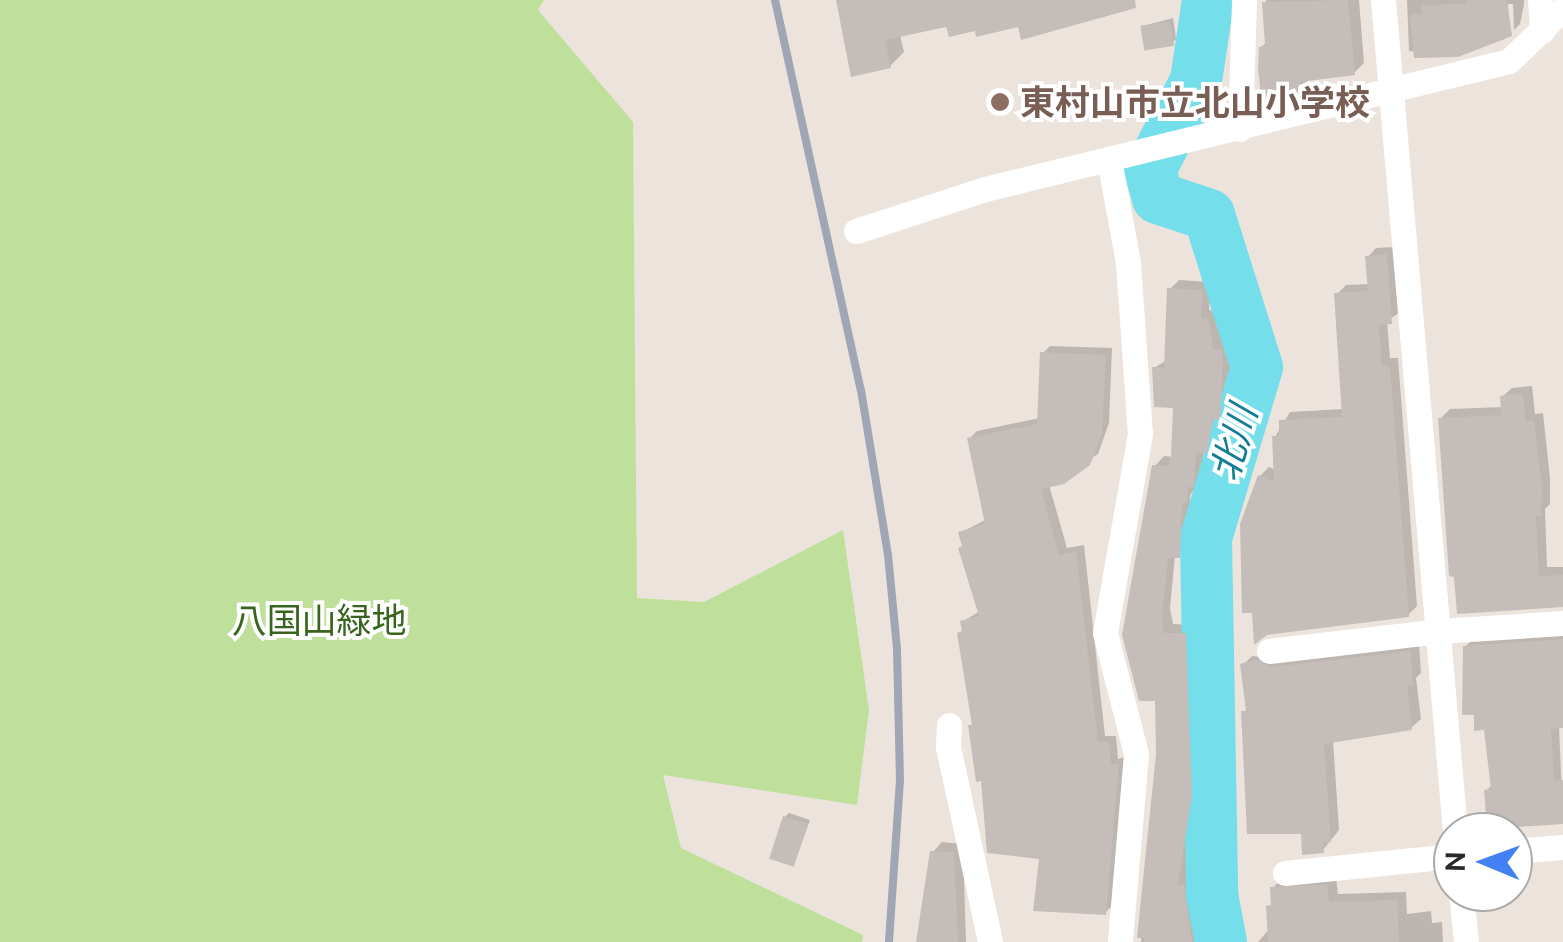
<!DOCTYPE html>
<meta charset="utf-8">
<style>
body{margin:0}
#map{position:relative;width:1563px;height:942px;overflow:hidden;background:#ece3dd;font-family:Ubuntu,"Noto Sans JP",sans-serif}
div>[style]{position:absolute}
.green>*{inset:0;background:#bee09b}
.shadow>*{inset:0;background:#0003}
.river>*{height:52px;margin:-26px;padding:0 26px;transform-origin:26px;border-radius:26px;background:#74deea}
.building>*{inset:0;background:#c4bdb9;transform-origin:0 0}
.street>*{height:25px;margin:-12.5px;padding:0 12.5px;transform-origin:12.5px;border-radius:12.5px;background:#fff}
.rail>*{height:8px;margin:-4px;padding:0 4px;transform-origin:4px;border-radius:4px;background:#a0a6b4}
.dots>*{width:28px;height:28px;translate:-50% -50%;box-sizing:border-box;border:5px solid #fff;border-radius:50%}
span{translate:-50% -50%;white-space:nowrap;text-align:center;line-height:1.15;-webkit-text-stroke:8px #fff;paint-order:stroke}
.education-label{font-size:35px;color:#785e54;font-weight:700}
.left{translate:0 -50%;text-align:left}
.park-label{font-size:35px;color:#38651d}
.water-label{font-size:38px;color:#137e96;font-style:italic}
.north{position:absolute;left:1433px;top:812px;width:100px;height:100px;box-sizing:border-box;background:#fff;border:2px solid #aaa;border-radius:50%;rotate:271deg;font-size:28px;font-weight:700;line-height:40px;text-align:center;color:#2a2a2a}
.north::after{content:'';display:block;margin:auto;width:35px;height:45px;background:#4380f3;clip-path:polygon(50% 0,100% 100%,50% 72%,0 100%)}
</style>
<div id="map">
<div class="green">
<div style="clip-path:polygon(0 0,544px 0,538px 10px,633px 122px,637px 598px,704px 602px,843px 530px,869px 710px,857px 805px,663px 775px,681px 848px,863px 935px,862px 942px,0 942px)"></div>
</div>
<div class="shadow">
<div style="clip-path:polygon(838px 0,1112px 0,1020px 24px,976px 28px,948px 24px,900px 35px,904px 52px,890px 66px)"></div>
<div style="clip-path:polygon(1266px 0,1359px 0,1364px 63px,1354px 73px,1309px 79px,1300px 93px,1261px 48px,1267px 41px)"></div>
<div style="clip-path:polygon(1407px 0,1524px 0,1524px 4px,1520px 24px,1514px 30px,1513px 4px,1508px 4px,1509px 34px,1505px 39px,1458px 54px,1409px 51px)"></div>
<div style="clip-path:polygon(1173px 18px,1176px 39px,1172px 43px,1143px 26px)"></div>
<div style="clip-path:polygon(1396px 247px,1400px 312px,1387px 321px,1390px 358px,1398px 358px,1417px 606px,1408px 615px,1260px 476px,1269px 467px,1276px 470px,1275px 437px,1290px 412px,1344px 409px,1337px 294px,1346px 285px,1370px 284px,1368px 257px,1376px 248px)"></div>
<div style="clip-path:polygon(1179px 280px,1211px 282px,1209px 310px,1218px 312px,1222px 342px,1232px 346px,1228px 408px,1219px 417px,1216px 441px,1204px 450px,1202px 475px,1190px 496px,1188px 547px,1175px 556px,1170px 608px,1173px 624px,1194px 625px,1201px 784px,1186px 877px,1192px 876px,1201px 938px,1197px 942px,1141px 942px,1158px 754px,1155px 466px,1164px 456px,1174px 457px,1176px 406px,1154px 368px,1167px 360px,1170px 289px)"></div>
<div style="clip-path:polygon(1050px 346px,1112px 348px,1109px 423px,1098px 454px,1049px 485px,1067px 548px,1084px 545px,1105px 736px,1116px 736px,1118px 759px,1125px 757px,1113px 905px,1105px 913px,1042px 857px,983px 778px,962px 622px,980px 611px,960px 533px,987px 519px,969px 439px,977px 431px,1040px 418px,1042px 354px)"></div>
<div style="clip-path:polygon(1532px 386px,1535px 414px,1543px 413px,1550px 478px,1550px 504px,1545px 509px,1547px 567px,1563px 567px,1563px 604px,1459px 611px,1440px 419px,1450px 409px,1503px 407px,1502px 397px,1512px 388px)"></div>
<div style="clip-path:polygon(1563px 632px,1563px 726px,1559px 726px,1563px 822px,1487px 790px,1493px 784px,1486px 728px,1465px 647px,1474px 638px)"></div>
<div style="clip-path:polygon(1419px 643px,1421px 673px,1416px 678px,1421px 719px,1411px 728px,1333px 740px,1339px 830px,1323px 850px,1304px 832px,1244px 712px,1248px 708px,1243px 665px,1252px 656px,1282px 659px)"></div>
<div style="clip-path:polygon(789px 813px,810px 820px,794px 864px,785px 817px)"></div>
<div style="clip-path:polygon(942px 842px,963px 844px,966px 942px,920px 942px,933px 852px)"></div>
<div style="clip-path:polygon(1336px 877px,1338px 894px,1406px 892px,1407px 914px,1431px 911px,1432px 923px,1442px 922px,1443px 942px,1258px 942px,1270px 928px,1273px 888px,1282px 878px)"></div>
</div>
<div class="river">
<div style="left:1208px;top:0;width:82px;rotate:98.4deg"></div>
<div style="left:1196px;top:81px;width:100px;rotate:117.3deg"></div>
<div style="left:1150px;top:170px;width:29px;rotate:74deg"></div>
<div style="left:1158px;top:198px;width:54px;rotate:18.4deg"></div>
<div style="left:1209px;top:215px;width:159px;rotate:72.5deg"></div>
<div style="left:1257px;top:367px;width:178px;rotate:106.6deg"></div>
<div style="left:1206px;top:538px;width:357px;rotate:89deg"></div>
<div style="left:1212px;top:895px;width:48px;rotate:79.2deg"></div>
</div>
<div class="building">
<div style="clip-path:polygon(836px 0,1135px 0,1136px 8px,1021px 40px,1018px 27px,976px 37px,975px 31px,949px 37px,946px 27px,885px 40px,891px 68px,851px 77px)"></div>
<div style="clip-path:polygon(1348px 0,1355px 75px,1300px 82px,1302px 95px,1262px 105px,1258px 68px,1259px 47px,1265px 46px,1262px 2px)"></div>
<div style="clip-path:polygon(1467px 0,1507px 0,1512px 36px,1458px 57px,1414px 58px,1410px 14px,1422px 14px,1422px 5px,1467px 4px)"></div>
<div style="left:1170px;top:21px;width:25px;height:30px;rotate:81deg"></div>
<div style="clip-path:polygon(1387px 254px,1392px 324px,1379px 325px,1382px 366px,1390px 366px,1409px 617px,1267px 635px,1254px 645px,1252px 613px,1242px 613px,1240px 524px,1258px 475px,1274px 482px,1272px 436px,1279px 436px,1279px 420px,1342px 417px,1334px 293px,1368px 291px,1365px 256px)"></div>
<div style="clip-path:polygon(1167px 288px,1203px 290px,1201px 318px,1209px 320px,1213px 350px,1221px 350px,1223px 357px,1220px 420px,1213px 419px,1207px 453px,1196px 452px,1194px 487px,1188px 487px,1187px 503px,1182px 503px,1180px 558px,1168px 558px,1162px 619px,1164px 633px,1186px 633px,1192px 795px,1178px 885px,1184px 885px,1192px 942px,1144px 942px,1144px 938px,1137px 938px,1156px 754px,1155px 701px,1139px 701px,1122px 635px,1152px 465px,1168px 466px,1171px 455px,1173px 408px,1154px 407px,1152px 367px,1164px 368px)"></div>
<div style="clip-path:polygon(1040px 352px,1106px 355px,1102px 433px,1090px 465px,1064px 484px,1041px 489px,1059px 555px,1076px 551px,1098px 742px,1109px 742px,1111px 765px,1119px 763px,1106px 915px,1033px 911px,1039px 859px,987px 853px,981px 781px,976px 782px,968px 725px,972px 725px,957px 633px,962px 631px,960px 621px,979px 616px,958px 548px,962px 546px,958px 532px,985px 524px,967px 438px,1037px 424px)"></div>
<div style="clip-path:polygon(1523px 394px,1526px 422px,1534px 421px,1542px 488px,1541px 516px,1536px 516px,1539px 576px,1563px 575px,1563px 607px,1457px 614px,1454px 577px,1449px 576px,1438px 418px,1501px 415px,1500px 396px)"></div>
<div style="clip-path:polygon(1563px 639px,1563px 728px,1551px 729px,1554px 781px,1563px 780px,1563px 824px,1487px 829px,1484px 790px,1491px 789px,1484px 730px,1474px 731px,1474px 715px,1462px 715px,1463px 646px)"></div>
<div style="clip-path:polygon(1411px 651px,1413px 685px,1407px 685px,1412px 730px,1324px 744px,1331px 842px,1323px 842px,1324px 853px,1302px 855px,1301px 834px,1247px 834px,1241px 711px,1246px 711px,1240px 664px,1255px 659px,1271px 667px)"></div>
<div style="left:783px;top:816px;width:26px;height:45px;rotate:18deg"></div>
<div style="clip-path:polygon(930px 851px,954px 852px,958px 942px,916px 942px)"></div>
<div style="clip-path:polygon(1327px 885px,1329px 902px,1397px 900px,1399px 942px,1268px 942px,1266px 906px,1271px 905px,1270px 887px)"></div>
</div>
<div class="street">
<div style="left:1383px;top:0;width:835px;rotate:85.05deg"></div>
<div style="left:1540px;top:0;width:31px;rotate:86deg"></div>
<div style="left:1240px;top:129px;width:129px;rotate:-88.2deg"></div>
<div style="left:1109px;top:159px;width:106px;rotate:79.6deg"></div>
<div style="left:1128px;top:263px;width:171px;rotate:86deg"></div>
<div style="left:1140px;top:434px;width:202px;rotate:100deg"></div>
<div style="left:1105px;top:633px;width:125px;rotate:75.6deg"></div>
<div style="left:1136px;top:754px;width:189px;rotate:94.9deg"></div>
<div style="left:856px;top:231px;width:136px;rotate:-18deg"></div>
<div style="left:985px;top:189px;width:539px;rotate:-13.73deg"></div>
<div style="left:1509px;top:61px;width:75px;rotate:-43.9deg"></div>
<div style="left:1269px;top:651px;width:171px;rotate:-6.7deg"></div>
<div style="left:1439px;top:631px;width:124px;rotate:-3.7deg"></div>
<div style="left:949px;top:725px;width:22px;rotate:93deg"></div>
<div style="left:948px;top:747px;width:199px;rotate:77.8deg"></div>
<div style="left:1513px;top:851px;width:50px;rotate:-4.6deg"></div>
<div style="left:1285px;top:873px;width:169px;rotate:-5.8deg"></div>
<div style="left:1461px;top:892px;width:50px;rotate:84.3deg"></div>
</div>
<div class="rail">
<div style="left:775px;top:0;width:399px;rotate:77.6deg"></div>
<div style="left:861px;top:390px;width:167px;rotate:80.7deg"></div>
<div style="left:888px;top:555px;width:94px;rotate:84.5deg"></div>
<div style="left:897px;top:649px;width:131px;rotate:88.7deg"></div>
<div style="left:900px;top:780px;width:162px;rotate:93.9deg"></div>
</div>
<div class="dots">
<div style="left:1000px;top:102px;background:#8d6e63"></div>
</div>
<div class="education-label">
<span class="left" style="left:1020px;top:102px">東村山市立北山小学校</span>
</div>
<div class="park-label">
<span style="left:319px;top:620px">八国山緑地</span>
</div>
<div class="water-label">
<span style="left:1234px;top:443px;rotate:-74deg">北川</span>
</div>
<div class="north">N</div>
</div>
